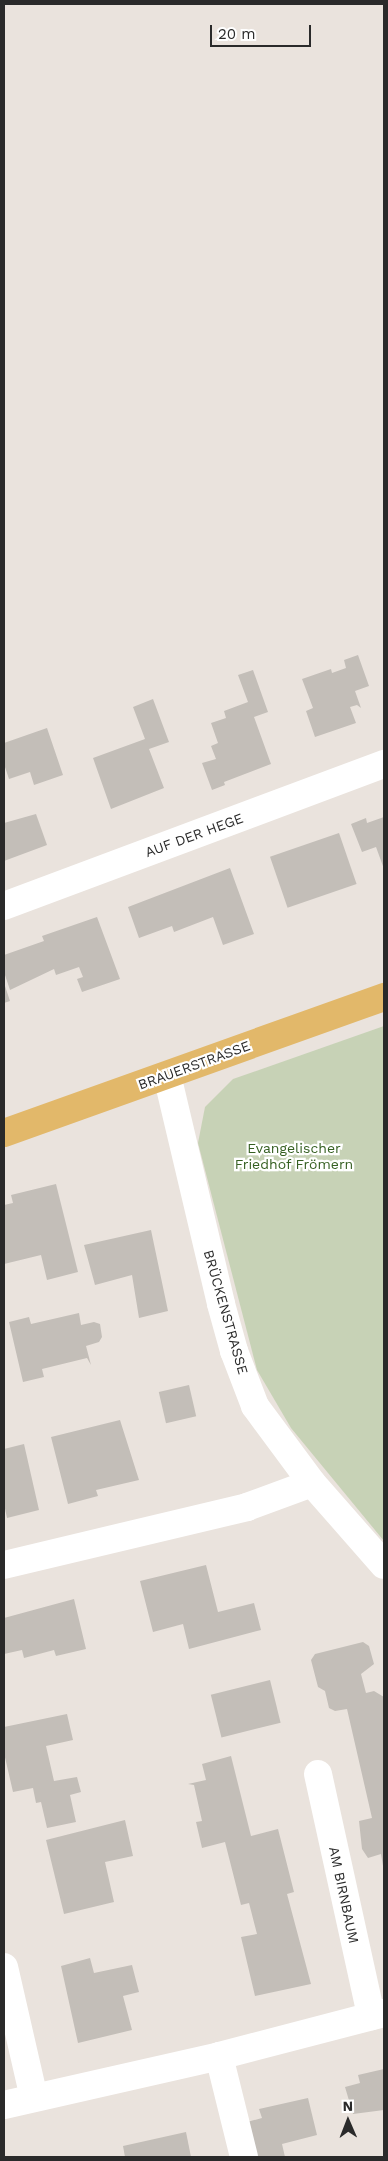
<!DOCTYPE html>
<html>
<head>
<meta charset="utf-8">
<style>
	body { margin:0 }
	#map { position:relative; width:388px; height:2161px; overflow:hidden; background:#eae3dd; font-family:"Work Sans",sans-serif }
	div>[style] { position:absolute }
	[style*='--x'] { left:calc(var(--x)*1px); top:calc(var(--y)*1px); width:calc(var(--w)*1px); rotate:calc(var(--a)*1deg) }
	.cemetery>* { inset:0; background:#c7d2b6 }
	.building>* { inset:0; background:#c3beb8; transform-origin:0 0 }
	.minor>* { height:28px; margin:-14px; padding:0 14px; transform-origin:14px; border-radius:14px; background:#fff }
	.major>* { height:28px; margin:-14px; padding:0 14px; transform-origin:14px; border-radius:14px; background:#e2b86a }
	span { translate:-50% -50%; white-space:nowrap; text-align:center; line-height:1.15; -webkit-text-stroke:4.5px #fff; paint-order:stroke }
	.street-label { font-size:14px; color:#2a2a2a }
	.park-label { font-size:14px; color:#355f21 }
	.frame { position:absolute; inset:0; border:5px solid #2a2a2a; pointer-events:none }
	.north { position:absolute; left:323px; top:2096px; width:50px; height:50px; -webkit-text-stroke:4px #fff; paint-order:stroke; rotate:359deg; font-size:14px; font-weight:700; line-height:20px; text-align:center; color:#2a2a2a }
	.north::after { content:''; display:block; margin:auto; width:18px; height:22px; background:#2a2a2a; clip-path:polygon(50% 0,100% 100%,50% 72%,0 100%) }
	.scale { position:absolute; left:210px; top:25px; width:101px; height:22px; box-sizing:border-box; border:2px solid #2a2a2a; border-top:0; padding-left:6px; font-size:15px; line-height:18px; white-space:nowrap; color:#2a2a2a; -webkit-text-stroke:4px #fff; paint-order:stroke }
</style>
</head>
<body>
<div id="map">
	<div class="cemetery">
		<i style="clip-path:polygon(384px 1026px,384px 1541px,291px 1428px,257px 1370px,198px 1143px,205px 1107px,233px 1079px)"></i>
	</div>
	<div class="building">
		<i style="clip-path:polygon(358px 655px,369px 686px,355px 691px,361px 708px,357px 705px,350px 707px,356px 723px,315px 737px,306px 711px,313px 708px,302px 679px,331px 669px,332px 673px,346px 668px,344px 660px)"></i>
		<i style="clip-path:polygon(253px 670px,268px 712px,254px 717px,271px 764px,224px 782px,225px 785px,212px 790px,202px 763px,216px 759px,211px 746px,218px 743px,211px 723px,226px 718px,224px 711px,248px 702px,238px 675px)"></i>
		<i style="clip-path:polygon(153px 699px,169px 742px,149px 749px,164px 788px,111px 809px,93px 758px,145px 739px,133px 707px)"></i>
		<i style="clip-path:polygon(47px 728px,63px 775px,34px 785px,30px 772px,9px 779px,4px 764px,4px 743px)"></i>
		<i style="clip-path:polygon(36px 814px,47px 845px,4px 861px,4px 823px)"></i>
		<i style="clip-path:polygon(384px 817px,384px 869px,376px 847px,362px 852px,351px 824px,366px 818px,367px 823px)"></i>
		<i style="left:339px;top:833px;width:54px;height:73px;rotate:71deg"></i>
		<i style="clip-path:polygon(230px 868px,254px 934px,223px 945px,213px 917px,174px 932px,172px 926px,139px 938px,128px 907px)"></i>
		<i style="clip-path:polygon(97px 917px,120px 979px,82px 992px,77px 979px,83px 977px,79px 967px,56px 975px,54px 969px,10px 990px,4px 972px,4px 955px,44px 941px,42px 936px)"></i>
		<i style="clip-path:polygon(4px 983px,10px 1001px,4px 1003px)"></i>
		<i style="clip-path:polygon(56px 1184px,78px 1272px,47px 1280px,41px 1255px,4px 1264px,4px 1205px,13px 1203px,11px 1195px)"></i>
		<i style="clip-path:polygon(151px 1230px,168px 1311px,139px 1318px,132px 1275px,95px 1285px,84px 1245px)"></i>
		<i style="clip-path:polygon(79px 1313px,81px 1325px,94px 1322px,100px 1324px,102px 1337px,99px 1342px,86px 1346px,91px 1365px,87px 1358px,42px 1369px,44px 1377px,23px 1382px,9px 1322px,29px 1317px,31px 1324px)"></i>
		<i style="left:189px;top:1385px;width:32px;height:31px;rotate:77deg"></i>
		<i style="clip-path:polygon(120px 1420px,139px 1480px,96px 1490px,98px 1496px,68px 1504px,51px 1437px)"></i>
		<i style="clip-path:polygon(24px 1444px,39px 1510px,7px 1518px,4px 1504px,4px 1449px)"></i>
		<i style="clip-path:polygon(206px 1565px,218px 1612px,254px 1603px,261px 1630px,189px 1649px,183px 1624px,153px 1632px,140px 1581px)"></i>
		<i style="clip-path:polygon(74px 1599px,86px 1649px,56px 1656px,54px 1650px,24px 1658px,22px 1650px,4px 1654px,4px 1618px)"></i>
		<i style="clip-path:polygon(363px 1642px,369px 1646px,374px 1664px,361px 1674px,366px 1693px,374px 1691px,384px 1697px,383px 1866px,381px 1854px,368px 1858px,362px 1849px,359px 1821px,372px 1818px,347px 1709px,335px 1711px,329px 1708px,325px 1691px,318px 1687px,311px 1660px,315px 1654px)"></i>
		<i style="left:270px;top:1680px;width:44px;height:61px;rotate:76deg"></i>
		<i style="clip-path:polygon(67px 1714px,73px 1740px,46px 1746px,54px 1781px,77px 1777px,81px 1792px,70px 1795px,76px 1822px,47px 1828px,41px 1802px,36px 1803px,33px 1788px,13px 1792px,4px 1753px,4px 1727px)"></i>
		<i style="clip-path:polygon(231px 1756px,251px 1836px,278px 1829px,294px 1892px,287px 1894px,311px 1984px,255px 1996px,241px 1937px,257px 1934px,249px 1903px,241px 1905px,225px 1842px,202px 1848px,196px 1822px,202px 1821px,194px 1785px,188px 1784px,206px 1780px,202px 1764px)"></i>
		<i style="clip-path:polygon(125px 1820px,133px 1856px,105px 1862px,114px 1902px,64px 1914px,46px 1840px)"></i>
		<i style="clip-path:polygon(90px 1958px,94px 1973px,132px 1965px,139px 1992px,123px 1996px,132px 2030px,78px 2043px,61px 1966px)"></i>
		<i style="clip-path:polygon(384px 2069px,384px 2110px,353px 2114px,345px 2087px,360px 2083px,358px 2075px)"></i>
		<i style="clip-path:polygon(308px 2098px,317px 2135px,282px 2144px,285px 2157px,256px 2157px,247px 2122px,262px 2118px,259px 2109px)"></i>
		<i style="clip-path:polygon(186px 2132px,191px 2157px,125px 2157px,123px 2146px)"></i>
	</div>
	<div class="minor">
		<i style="--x:4;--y:906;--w:406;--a:-20.5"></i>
		<i style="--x:167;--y:1075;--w:235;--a:76.7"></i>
		<i style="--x:221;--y:1304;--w:49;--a:74.5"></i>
		<i style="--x:234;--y:1351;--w:59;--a:69.1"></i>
		<i style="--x:255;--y:1406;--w:96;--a:53.5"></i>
		<i style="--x:312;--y:1483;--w:109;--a:48.7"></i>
		<i style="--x:4;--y:1565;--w:250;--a:-13.4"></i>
		<i style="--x:247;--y:1507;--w:69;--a:-20.3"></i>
		<i style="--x:318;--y:1774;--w:248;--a:77.6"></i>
		<i style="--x:4;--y:1967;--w:134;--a:77.1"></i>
		<i style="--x:219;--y:2056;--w:104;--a:76.1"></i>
		<i style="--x:4;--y:2105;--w:221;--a:-12.8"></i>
		<i style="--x:219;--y:2056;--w:171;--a:-14.6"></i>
	</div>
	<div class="major">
		<i style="--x:4;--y:1133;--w:404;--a:-19.7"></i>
	</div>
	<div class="street-label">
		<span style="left:194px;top:835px;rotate:-20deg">AUF DER HEGE</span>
		<span style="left:194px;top:1065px;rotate:-20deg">BRAUERSTRASSE</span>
		<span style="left:226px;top:1312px;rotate:74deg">BRÜCKENSTRASSE</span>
		<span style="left:344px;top:1895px;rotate:78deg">AM BIRNBAUM</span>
	</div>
	<div class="park-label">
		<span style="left:294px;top:1156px">Evangelischer<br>Friedhof Frömern</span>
	</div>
	<div class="frame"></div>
	<div class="north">N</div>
	<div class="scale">20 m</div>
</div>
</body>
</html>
